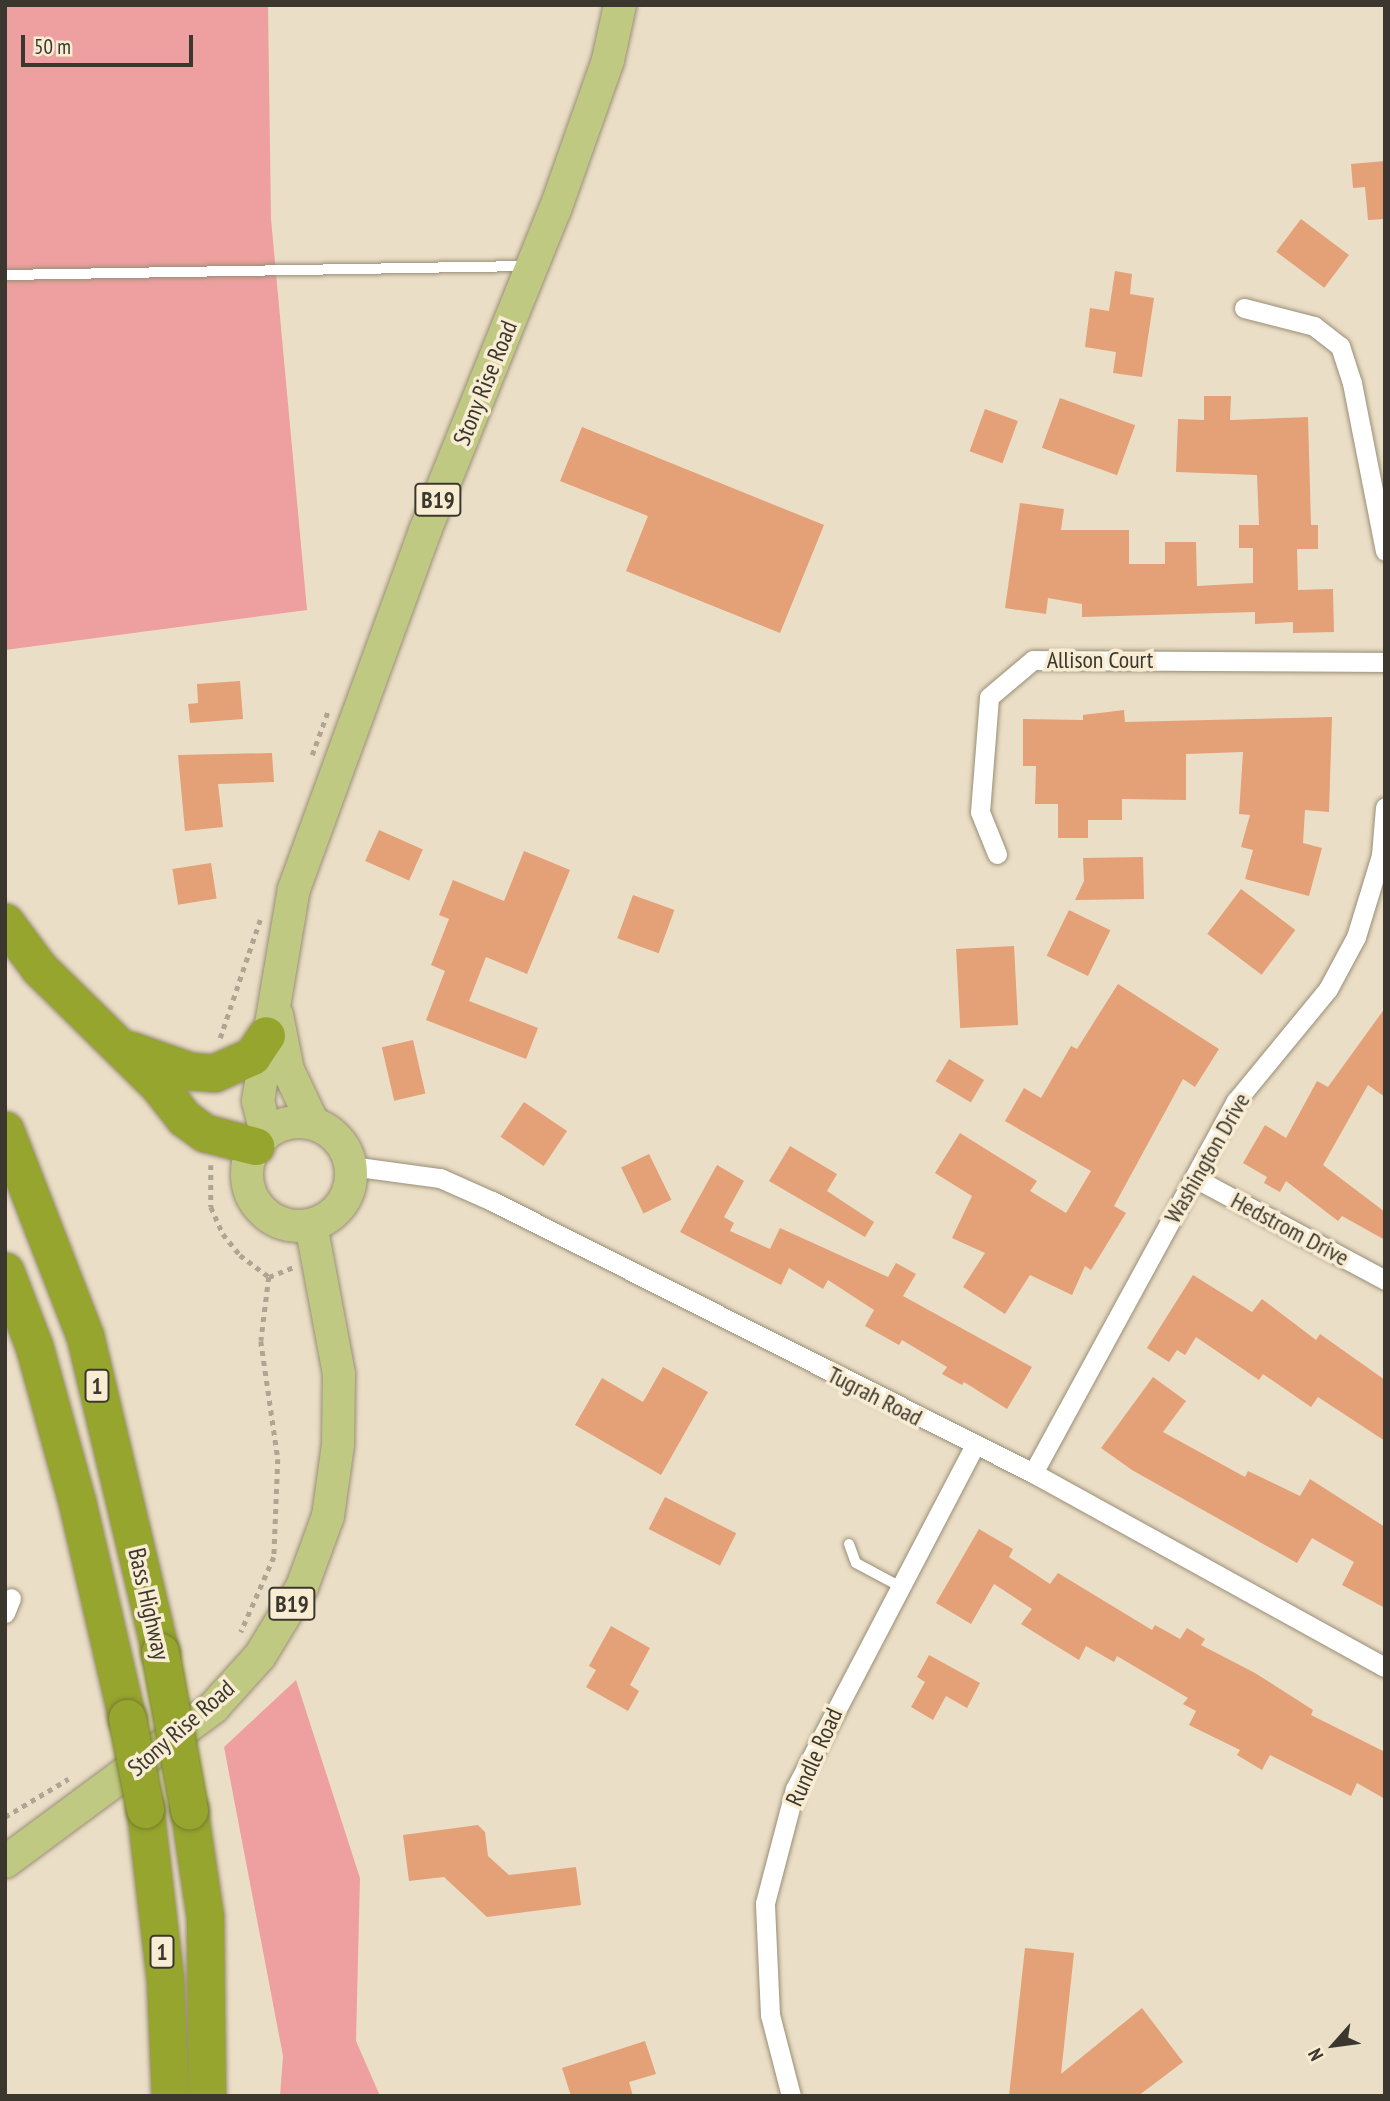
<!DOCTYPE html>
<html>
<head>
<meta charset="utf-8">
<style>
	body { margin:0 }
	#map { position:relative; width:1390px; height:2101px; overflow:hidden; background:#ebdec6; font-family:"PT Sans Narrow",sans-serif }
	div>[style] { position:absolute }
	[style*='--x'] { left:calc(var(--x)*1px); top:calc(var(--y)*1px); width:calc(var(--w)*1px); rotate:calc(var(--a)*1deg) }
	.green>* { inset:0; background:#eda09f }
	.building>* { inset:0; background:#e4a077; transform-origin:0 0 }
	.path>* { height:4.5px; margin-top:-2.25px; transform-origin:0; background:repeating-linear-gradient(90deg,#b0a593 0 5px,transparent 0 10px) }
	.roads { filter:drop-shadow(0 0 2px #998e77) drop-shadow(0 0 2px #998e77) }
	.service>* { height:10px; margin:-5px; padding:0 5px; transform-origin:5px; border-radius:5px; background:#fff }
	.minor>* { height:19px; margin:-9.5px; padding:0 9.5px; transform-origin:9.5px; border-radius:9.5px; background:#fff }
	.primary>* { height:32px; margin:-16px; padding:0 16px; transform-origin:16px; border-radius:16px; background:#c0c982 }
	.primary>.ring { margin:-16px; padding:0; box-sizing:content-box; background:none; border:32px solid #c0c982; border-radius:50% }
	.motorway>* { height:37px; margin:-18.5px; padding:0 18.5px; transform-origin:18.5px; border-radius:18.5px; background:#96a52e }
	.bridges { filter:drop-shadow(0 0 2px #767e2e) drop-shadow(0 0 2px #767e2e) }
	.motorway-bridge>* { height:37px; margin:-18.5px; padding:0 18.5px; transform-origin:18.5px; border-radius:18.5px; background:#96a52e }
	span { translate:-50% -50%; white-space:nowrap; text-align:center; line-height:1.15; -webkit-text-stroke:7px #f8ecd3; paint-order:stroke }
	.shield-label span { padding:2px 5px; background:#f8ecd3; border:2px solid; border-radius:5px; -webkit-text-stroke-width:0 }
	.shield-label { font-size:23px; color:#3c372e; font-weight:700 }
	.street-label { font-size:24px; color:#3c372e }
	.frame { position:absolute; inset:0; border:7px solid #3c372e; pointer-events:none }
	.north { position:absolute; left:1299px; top:2010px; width:70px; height:70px; -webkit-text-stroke:5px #f8ecd3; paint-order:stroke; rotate:242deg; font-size:19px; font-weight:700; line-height:28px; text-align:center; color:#3c372e }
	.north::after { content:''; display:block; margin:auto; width:24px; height:32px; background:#3c372e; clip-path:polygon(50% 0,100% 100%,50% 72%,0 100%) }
	.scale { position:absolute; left:21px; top:35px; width:172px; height:32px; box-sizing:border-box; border:4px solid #3c372e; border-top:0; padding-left:9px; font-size:21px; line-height:24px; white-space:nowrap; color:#3c372e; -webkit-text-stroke:5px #f8ecd3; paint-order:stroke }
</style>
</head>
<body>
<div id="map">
	<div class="green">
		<i style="clip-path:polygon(5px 5px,268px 5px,271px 219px,307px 610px,5px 650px)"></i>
		<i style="clip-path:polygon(296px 1680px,360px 1878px,356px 2041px,380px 2096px,280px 2096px,283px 2056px,224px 1747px)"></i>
	</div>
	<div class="building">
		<i style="clip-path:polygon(1385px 161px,1385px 219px,1368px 220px,1365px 187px,1353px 188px,1351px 164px)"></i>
		<i style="left:1301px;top:219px;width:60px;height:41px;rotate:37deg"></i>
		<i style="clip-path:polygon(1115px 271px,1132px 274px,1130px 294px,1154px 298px,1142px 377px,1113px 373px,1116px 352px,1085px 347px,1090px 308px,1109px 311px)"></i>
		<i style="clip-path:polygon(1204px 396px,1231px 396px,1230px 420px,1308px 417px,1311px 525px,1318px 525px,1318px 549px,1297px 549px,1298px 590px,1333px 589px,1334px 632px,1293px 633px,1293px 622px,1255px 624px,1255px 612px,1082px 617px,1082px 604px,1048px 598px,1046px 614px,1005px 608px,1020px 503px,1064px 509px,1061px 530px,1129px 530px,1129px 564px,1165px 564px,1165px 542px,1196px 542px,1197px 586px,1253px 583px,1253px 548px,1239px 548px,1239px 525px,1259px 525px,1257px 475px,1176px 472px,1178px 419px,1204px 420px)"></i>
		<i style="left:1060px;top:398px;width:80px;height:53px;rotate:20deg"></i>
		<i style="left:985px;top:409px;width:35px;height:45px;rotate:20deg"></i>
		<i style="clip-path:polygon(582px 427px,824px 525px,780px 633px,626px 571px,648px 516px,560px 481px)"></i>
		<i style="clip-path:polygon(240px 681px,243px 719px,190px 723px,188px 704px,198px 703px,197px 684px)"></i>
		<i style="clip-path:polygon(1124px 710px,1125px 722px,1332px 717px,1329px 812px,1305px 810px,1303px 843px,1322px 848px,1309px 896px,1245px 879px,1253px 850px,1241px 847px,1250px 815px,1239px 814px,1243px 752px,1186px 754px,1186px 800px,1122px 799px,1122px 820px,1088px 820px,1088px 838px,1058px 838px,1058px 804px,1035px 804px,1036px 766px,1023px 766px,1023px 719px,1083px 720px,1083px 715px)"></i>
		<i style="clip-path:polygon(272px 753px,274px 782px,218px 784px,223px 827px,185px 831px,178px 755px)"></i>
		<i style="left:379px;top:830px;width:48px;height:34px;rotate:24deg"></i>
		<i style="clip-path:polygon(524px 851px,570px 870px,527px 974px,486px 957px,469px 1001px,538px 1028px,526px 1059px,426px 1020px,445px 971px,431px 965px,449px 919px,439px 915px,453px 880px,504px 901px)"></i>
		<i style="clip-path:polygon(1143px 857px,1144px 899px,1075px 900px,1084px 881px,1083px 858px)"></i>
		<i style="left:211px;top:863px;width:36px;height:39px;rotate:81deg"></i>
		<i style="left:1241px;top:889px;width:68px;height:56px;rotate:37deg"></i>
		<i style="left:633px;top:895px;width:44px;height:46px;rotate:20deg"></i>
		<i style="left:1069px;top:910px;width:46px;height:51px;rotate:26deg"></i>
		<i style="left:1014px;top:946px;width:79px;height:58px;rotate:87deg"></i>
		<i style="clip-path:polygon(1118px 984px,1219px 1049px,1195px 1087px,1183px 1079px,1114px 1206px,1126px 1213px,1091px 1270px,1085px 1266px,1072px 1295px,1030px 1275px,1005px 1314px,963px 1287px,985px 1253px,952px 1238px,972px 1196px,935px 1173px,960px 1133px,1037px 1181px,1030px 1191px,1066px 1213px,1091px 1171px,1005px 1121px,1024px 1088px,1041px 1098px,1071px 1046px,1077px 1049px)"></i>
		<i style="clip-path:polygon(1385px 1008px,1385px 1097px,1368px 1085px,1323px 1165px,1385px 1212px,1385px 1240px,1342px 1216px,1338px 1221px,1286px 1181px,1280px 1192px,1264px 1183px,1267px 1177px,1243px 1163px,1265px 1125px,1286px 1138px,1317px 1081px,1328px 1087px)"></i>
		<i style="left:413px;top:1040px;width:55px;height:32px;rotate:77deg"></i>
		<i style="left:949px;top:1059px;width:41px;height:26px;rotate:31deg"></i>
		<i style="left:524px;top:1102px;width:52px;height:42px;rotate:34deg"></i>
		<i style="clip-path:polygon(790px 1146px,837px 1174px,827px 1191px,874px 1222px,865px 1237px,769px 1181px)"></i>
		<i style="left:649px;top:1154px;width:51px;height:31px;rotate:64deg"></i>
		<i style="clip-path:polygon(717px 1165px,744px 1181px,724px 1217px,734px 1223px,730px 1231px,770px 1249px,780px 1228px,888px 1277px,896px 1263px,916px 1274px,903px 1296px,1032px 1367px,1007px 1409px,964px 1382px,962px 1385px,942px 1374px,947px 1367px,902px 1340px,899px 1345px,865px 1326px,874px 1310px,828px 1280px,823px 1289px,789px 1268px,781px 1285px,680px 1232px)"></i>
		<i style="clip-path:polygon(1193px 1275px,1252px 1312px,1262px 1299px,1316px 1340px,1320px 1334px,1385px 1380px,1385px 1441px,1318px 1397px,1311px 1407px,1263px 1374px,1259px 1380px,1196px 1337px,1185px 1355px,1177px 1350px,1169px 1362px,1147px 1348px)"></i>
		<i style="clip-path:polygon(663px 1367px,708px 1392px,661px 1475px,575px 1425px,602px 1378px,643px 1402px)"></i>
		<i style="clip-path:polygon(1153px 1377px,1186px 1401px,1163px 1432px,1245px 1477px,1248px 1471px,1300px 1496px,1310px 1479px,1385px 1527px,1385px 1608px,1342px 1585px,1354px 1562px,1312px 1538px,1297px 1563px,1132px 1470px,1101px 1448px)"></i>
		<i style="left:665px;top:1497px;width:80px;height:36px;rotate:27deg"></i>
		<i style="clip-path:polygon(979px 1529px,1013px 1549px,1009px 1557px,1050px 1584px,1058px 1573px,1152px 1630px,1155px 1625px,1180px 1639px,1187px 1628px,1205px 1639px,1201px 1645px,1255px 1673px,1313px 1710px,1311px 1715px,1385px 1752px,1385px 1799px,1357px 1783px,1351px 1796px,1270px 1755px,1262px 1770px,1237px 1755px,1240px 1750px,1189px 1725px,1196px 1711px,1183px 1704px,1188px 1698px,1117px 1656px,1114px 1662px,1086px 1646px,1079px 1660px,1021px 1624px,1032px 1609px,994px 1584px,971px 1624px,936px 1603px)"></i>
		<i style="clip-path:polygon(611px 1626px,650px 1648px,630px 1685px,639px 1691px,628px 1711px,586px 1687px,596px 1670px,589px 1666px)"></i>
		<i style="clip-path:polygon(929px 1655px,980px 1683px,967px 1708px,946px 1696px,933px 1720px,911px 1707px,925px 1682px,917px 1677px)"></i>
		<i style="clip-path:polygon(478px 1825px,485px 1832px,488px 1856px,509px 1875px,576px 1867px,581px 1905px,487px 1917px,444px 1877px,409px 1881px,403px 1835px)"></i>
		<i style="clip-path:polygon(1025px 1948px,1074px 1953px,1061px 2074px,1142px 2008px,1183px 2062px,1138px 2096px,1009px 2096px)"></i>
		<i style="clip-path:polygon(645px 2041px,656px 2074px,629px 2082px,633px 2096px,571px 2096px,562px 2068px)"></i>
	</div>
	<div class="path">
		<i style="--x:312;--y:755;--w:47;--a:-70"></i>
		<i style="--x:220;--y:1038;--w:125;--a:-71.3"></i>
		<i style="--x:211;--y:1165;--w:42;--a:90"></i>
		<i style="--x:211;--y:1207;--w:30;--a:66"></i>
		<i style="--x:223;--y:1234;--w:27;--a:51"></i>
		<i style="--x:240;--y:1255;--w:36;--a:37"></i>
		<i style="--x:269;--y:1277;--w:64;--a:97.1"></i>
		<i style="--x:261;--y:1341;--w:119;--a:81.8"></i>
		<i style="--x:278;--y:1459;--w:98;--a:92.3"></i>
		<i style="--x:274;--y:1557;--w:82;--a:113.7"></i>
		<i style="--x:269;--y:1277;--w:27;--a:-22"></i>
		<i style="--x:5;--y:1817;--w:74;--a:-31.1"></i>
	</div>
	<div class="roads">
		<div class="service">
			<i style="--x:5;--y:275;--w:521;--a:-0.99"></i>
			<i style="--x:849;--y:1544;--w:20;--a:70"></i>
			<i style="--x:856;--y:1563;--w:49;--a:28.1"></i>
		</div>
		<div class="minor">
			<i style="--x:1244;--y:308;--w:72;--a:14.4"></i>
			<i style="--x:1314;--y:326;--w:33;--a:38"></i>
			<i style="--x:1340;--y:346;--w:39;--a:72"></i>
			<i style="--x:1352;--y:383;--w:171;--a:78.9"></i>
			<i style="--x:997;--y:854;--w:45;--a:-112"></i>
			<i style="--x:980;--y:812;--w:115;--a:-85.5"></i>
			<i style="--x:989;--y:697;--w:57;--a:-40.1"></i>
			<i style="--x:1033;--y:660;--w:352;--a:0.3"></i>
			<i style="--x:351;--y:1166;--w:90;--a:7.7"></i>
			<i style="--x:440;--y:1178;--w:57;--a:23.9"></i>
			<i style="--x:492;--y:1201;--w:606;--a:26.69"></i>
			<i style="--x:1033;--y:1473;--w:402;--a:28.9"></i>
			<i style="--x:1195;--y:1178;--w:216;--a:28.2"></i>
			<i style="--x:1033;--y:1473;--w:424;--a:-61.4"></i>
			<i style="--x:1236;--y:1101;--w:145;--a:-50.6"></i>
			<i style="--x:1328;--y:989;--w:59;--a:-61.7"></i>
			<i style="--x:1356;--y:937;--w:86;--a:-73"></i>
			<i style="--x:1381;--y:855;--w:48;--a:-85.2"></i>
			<i style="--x:5;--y:1613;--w:16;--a:-68"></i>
			<i style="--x:791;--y:2096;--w:84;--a:-104.5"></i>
			<i style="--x:770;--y:2015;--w:112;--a:-92.6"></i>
			<i style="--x:765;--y:1903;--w:118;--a:-75.3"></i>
			<i style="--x:795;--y:1789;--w:387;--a:-62.4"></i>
		</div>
		<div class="primary">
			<i style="--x:277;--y:1015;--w:56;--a:78.7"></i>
			<i style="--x:288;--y:1070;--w:59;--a:64.7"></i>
			<i class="ring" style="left:247px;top:1122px;width:72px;height:72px"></i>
			<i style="--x:266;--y:1133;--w:33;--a:-104"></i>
			<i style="--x:258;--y:1101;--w:215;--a:-80.4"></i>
			<i style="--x:294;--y:889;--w:381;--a:-69.9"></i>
			<i style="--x:425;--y:531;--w:346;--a:-68"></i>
			<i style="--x:555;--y:210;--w:159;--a:-70.5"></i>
			<i style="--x:608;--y:60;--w:56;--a:-77.7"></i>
			<i style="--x:5;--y:1862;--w:259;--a:-36.5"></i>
			<i style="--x:213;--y:1708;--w:70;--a:-47.9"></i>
			<i style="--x:260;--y:1656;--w:81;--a:-58.7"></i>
			<i style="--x:302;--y:1587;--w:76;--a:-69.9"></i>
			<i style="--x:328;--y:1516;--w:72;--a:-82"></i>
			<i style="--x:338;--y:1445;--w:71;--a:-89.2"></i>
			<i style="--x:339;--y:1374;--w:152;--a:-100.6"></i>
		</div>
		<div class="motorway">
			<i style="--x:5;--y:922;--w:57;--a:53.5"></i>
			<i style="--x:39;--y:968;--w:168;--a:44.5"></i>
			<i style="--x:159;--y:1086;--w:41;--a:52"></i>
			<i style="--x:184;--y:1118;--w:26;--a:36"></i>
			<i style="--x:205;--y:1133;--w:52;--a:14.6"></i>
			<i style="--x:130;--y:1050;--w:64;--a:19.3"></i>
			<i style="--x:190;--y:1071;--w:24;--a:5"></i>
			<i style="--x:214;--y:1073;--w:42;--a:-24.1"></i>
			<i style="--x:252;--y:1056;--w:25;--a:-56"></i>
			<i style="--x:5;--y:1130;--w:221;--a:68.8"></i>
			<i style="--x:85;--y:1336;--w:325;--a:76.6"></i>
			<i style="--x:5;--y:1271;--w:80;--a:68.9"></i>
			<i style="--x:34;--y:1346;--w:162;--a:74.6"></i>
			<i style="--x:77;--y:1502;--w:222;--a:77"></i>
			<i style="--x:145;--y:1809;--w:170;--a:83.3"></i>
			<i style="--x:165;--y:1978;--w:118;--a:87.6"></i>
			<i style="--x:189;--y:1810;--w:108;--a:81.5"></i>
			<i style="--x:205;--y:1917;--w:179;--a:89.4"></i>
		</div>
	</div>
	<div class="bridges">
		<div class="motorway-bridge">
			<i style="--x:160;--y:1652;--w:161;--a:79.6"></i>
			<i style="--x:127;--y:1718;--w:93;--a:78.8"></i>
		</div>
	</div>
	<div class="shield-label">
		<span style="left:438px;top:500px">B19</span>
		<span style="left:97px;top:1386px">1</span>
		<span style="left:292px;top:1604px">B19</span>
		<span style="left:162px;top:1952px">1</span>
	</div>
	<div class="street-label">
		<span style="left:485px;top:383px;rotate:-68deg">Stony Rise Road</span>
		<span style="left:1100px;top:660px">Allison Court</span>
		<span style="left:1207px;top:1158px;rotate:-60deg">Washington Drive</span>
		<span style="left:1290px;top:1229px;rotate:28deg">Hedstrom Drive</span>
		<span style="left:875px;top:1396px;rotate:27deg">Tugrah Road</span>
		<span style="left:149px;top:1604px;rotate:77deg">Bass Highway</span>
		<span style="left:181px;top:1728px;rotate:-41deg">Stony Rise Road</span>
		<span style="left:814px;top:1757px;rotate:-66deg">Rundle Road</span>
	</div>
	<div class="frame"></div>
	<div class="north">N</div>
	<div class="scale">50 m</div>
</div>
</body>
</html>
